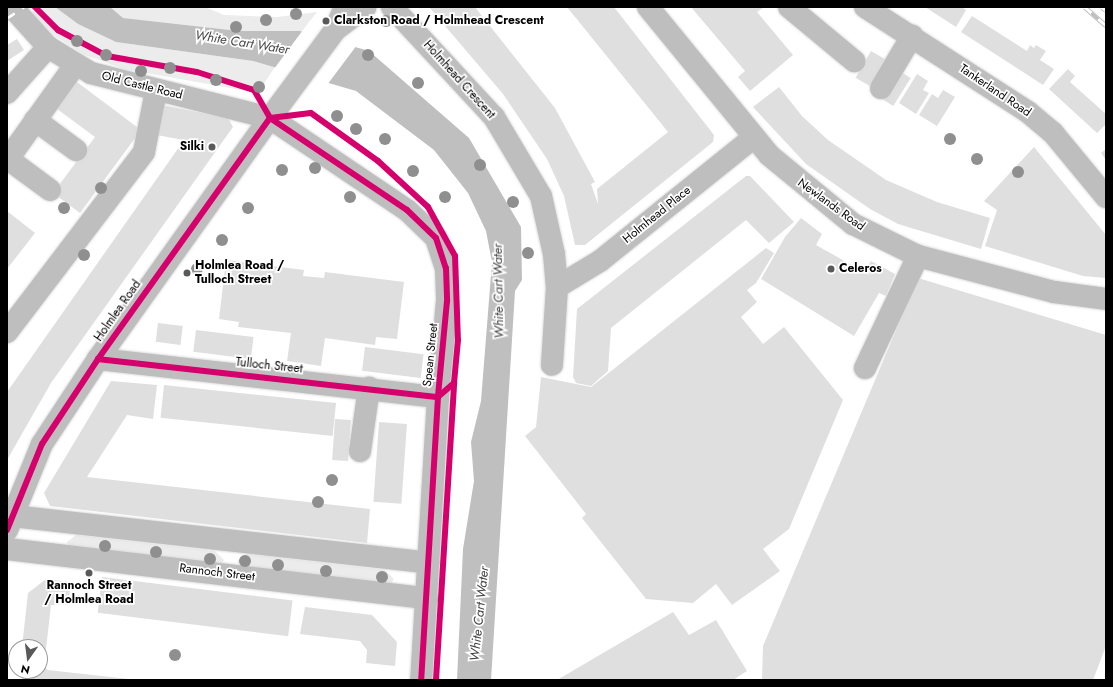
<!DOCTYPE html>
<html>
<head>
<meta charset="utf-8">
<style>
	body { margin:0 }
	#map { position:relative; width:1113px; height:687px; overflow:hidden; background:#fff; font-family:Jost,sans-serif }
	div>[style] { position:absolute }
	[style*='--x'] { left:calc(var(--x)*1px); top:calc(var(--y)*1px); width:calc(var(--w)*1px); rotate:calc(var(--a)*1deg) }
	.green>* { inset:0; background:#ececec }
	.water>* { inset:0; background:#bfbfbf }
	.pier>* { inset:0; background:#fff }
	.building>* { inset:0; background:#dfdfdf; transform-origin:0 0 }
	.roads { filter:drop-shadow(0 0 1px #dbdbdb) drop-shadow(0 0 1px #dbdbdb) }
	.minor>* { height:22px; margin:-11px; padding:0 11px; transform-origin:11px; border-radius:11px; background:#bebebe }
	.major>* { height:22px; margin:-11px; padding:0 11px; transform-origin:11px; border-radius:11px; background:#bebebe }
	.rail>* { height:4.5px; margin-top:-2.25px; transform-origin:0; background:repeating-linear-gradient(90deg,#fff 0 9px,#bebebe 0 18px); box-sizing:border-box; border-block:1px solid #bebebe }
	.cycleway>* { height:6px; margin:-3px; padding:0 3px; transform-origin:3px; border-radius:3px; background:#d6006c }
	.trees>* { width:12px; height:12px; margin:-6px; border-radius:50%; background:#8f8f8f }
	.dots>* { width:11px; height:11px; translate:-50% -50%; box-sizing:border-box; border:2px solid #fff; border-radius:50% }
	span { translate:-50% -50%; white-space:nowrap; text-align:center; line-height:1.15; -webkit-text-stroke:3.5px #fff; paint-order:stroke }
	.poi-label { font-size:12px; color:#000; font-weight:700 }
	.left { translate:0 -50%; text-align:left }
	.right { translate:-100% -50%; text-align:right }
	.street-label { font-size:12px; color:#000 }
	.water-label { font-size:13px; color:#444; font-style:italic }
	.frame { position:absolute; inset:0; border:8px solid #000; pointer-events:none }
	.north { position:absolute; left:8px; top:639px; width:40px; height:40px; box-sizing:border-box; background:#fff; border:1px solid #999; border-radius:50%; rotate:194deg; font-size:11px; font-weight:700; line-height:16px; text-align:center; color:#000 }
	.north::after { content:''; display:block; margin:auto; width:14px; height:18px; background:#595959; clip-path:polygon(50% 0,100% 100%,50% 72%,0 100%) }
</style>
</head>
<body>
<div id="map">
	<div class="green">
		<i style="clip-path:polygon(43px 7px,55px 7px,78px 24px,116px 42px,253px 61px,275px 67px,259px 91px,247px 91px,124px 69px,85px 55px,54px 35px,31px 12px)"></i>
		<i style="clip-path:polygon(110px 7px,205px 7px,224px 15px,277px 17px,317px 12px,302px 31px,239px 31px,122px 18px)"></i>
		<i style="clip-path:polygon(76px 535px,215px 551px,224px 560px,220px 566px,68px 548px,67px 542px)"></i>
		<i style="clip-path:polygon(247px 554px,385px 570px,394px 579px,390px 585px,239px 567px,237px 561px)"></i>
	</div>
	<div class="water">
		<i style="clip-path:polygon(55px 7px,110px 7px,123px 18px,239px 31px,300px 31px,369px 51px,469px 138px,521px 227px,522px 280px,515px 291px,491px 680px,457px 680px,463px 549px,474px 481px,471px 442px,481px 401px,492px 262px,486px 231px,468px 193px,434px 150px,356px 91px,253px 61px,116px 42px,78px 24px)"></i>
	</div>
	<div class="pier">
		<i style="clip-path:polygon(303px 30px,357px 45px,327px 85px,274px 69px)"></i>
	</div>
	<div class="building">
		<i style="clip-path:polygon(429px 7px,475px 7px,478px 11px,555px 108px,595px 182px,591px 184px,598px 204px,597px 189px,668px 132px,567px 7px,614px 7px,714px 135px,713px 142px,585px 245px,575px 245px,564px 196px,547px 159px,503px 94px)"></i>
		<i style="clip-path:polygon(691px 7px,764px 7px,757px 12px,793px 55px,750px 91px,738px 77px,745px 71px)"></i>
		<i style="clip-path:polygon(925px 7px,962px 7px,966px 10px,956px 27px)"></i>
		<i style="clip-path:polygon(972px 16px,1027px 51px,1030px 45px,1034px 48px,1036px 45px,1046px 51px,1040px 60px,1054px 69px,1043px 85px,961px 32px)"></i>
		<i style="clip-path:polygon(17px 39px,24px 50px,7px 61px,7px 45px)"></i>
		<i style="left:871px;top:51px;width:16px;height:31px;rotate:30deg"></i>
		<i style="clip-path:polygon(1068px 69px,1075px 76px,1070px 82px,1106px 114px,1106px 124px,1097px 133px,1049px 89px)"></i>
		<i style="left:898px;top:70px;width:15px;height:33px;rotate:32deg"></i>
		<i style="clip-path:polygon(917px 74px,928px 81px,923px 90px,929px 93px,916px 114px,899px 103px)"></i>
		<i style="clip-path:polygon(73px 79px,141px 130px,80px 213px,53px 193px,95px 137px,53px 106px)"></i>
		<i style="clip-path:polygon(779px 87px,802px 116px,828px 140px,886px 180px,937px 202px,990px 218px,981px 249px,898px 224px,870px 209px,806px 164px,753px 107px)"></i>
		<i style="clip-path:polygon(943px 90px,955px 97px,937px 126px,919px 115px,932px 94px,938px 98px)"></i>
		<i style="clip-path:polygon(157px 104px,228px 118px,233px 127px,51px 383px,7px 460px,7px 392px,184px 140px,151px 134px)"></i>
		<i style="clip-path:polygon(1034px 147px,1106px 235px,1106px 278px,1083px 276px,985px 246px,997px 210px,984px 201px)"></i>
		<i style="clip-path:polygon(1106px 149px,1106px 160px,1101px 153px)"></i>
		<i style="clip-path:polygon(746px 176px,750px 176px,794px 222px,769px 243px,746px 220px,611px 328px,608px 371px,591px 386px,576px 383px,573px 377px,577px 309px)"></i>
		<i style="clip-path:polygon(7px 211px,35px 233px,7px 269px)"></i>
		<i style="clip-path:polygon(801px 218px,822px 234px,816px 245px,864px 272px,871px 261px,895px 274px,886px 296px,879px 293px,854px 336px,761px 279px,785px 237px)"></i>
		<i style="clip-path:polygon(766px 248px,774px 253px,756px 283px,747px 290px,757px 302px,741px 317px,763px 344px,784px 327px,843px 400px,789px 529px,763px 549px,780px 571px,732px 605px,716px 584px,693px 603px,646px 599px,582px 518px,586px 514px,525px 436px,536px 427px,541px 377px,591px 387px)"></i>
		<i style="clip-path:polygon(226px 260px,304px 270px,303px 276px,324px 278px,325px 272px,404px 282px,397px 339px,376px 337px,375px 345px,325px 338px,321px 366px,287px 361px,291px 333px,238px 327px,239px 322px,219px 319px)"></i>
		<i style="clip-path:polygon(918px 278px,1106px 335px,1106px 646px,1093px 680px,762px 680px,763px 646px)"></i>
		<i style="left:158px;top:323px;width:25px;height:19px;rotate:7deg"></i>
		<i style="left:196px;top:330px;width:58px;height:22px;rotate:7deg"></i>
		<i style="left:365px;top:347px;width:59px;height:24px;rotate:7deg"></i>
		<i style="clip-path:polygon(111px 381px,157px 385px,153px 419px,127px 415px,87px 477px,370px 509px,367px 543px,50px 506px,44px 493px)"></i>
		<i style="left:164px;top:385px;width:173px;height:33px;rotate:6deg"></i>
		<i style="left:335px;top:419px;width:16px;height:41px;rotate:4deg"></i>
		<i style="left:379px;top:422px;width:28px;height:80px;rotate:4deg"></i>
		<i style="left:102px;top:577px;width:192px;height:36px;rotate:7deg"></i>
		<i style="clip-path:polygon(46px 579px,71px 582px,68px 605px,51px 605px,44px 667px,48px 670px,137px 680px,23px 680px,19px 671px,40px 671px,40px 647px,22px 647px,28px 593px)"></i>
		<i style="clip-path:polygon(305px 607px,372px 615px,397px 642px,395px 666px,366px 663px,367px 650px,360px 641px,300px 634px)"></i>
		<i style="clip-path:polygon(673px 612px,689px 635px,716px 620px,747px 671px,733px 680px,557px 680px)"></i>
	</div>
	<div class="roads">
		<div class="minor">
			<i style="--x:392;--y:7;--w:150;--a:47.2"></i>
			<i style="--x:494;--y:117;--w:92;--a:59.3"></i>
			<i style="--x:541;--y:196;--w:59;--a:77.4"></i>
			<i style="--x:554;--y:254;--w:33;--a:85"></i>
			<i style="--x:557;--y:287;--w:78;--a:93.7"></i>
			<i style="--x:648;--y:7;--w:191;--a:50.7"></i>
			<i style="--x:769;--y:155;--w:109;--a:39.4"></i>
			<i style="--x:853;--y:224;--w:72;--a:26.2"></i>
			<i style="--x:918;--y:256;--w:141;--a:14.8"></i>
			<i style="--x:1054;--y:292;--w:52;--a:7.7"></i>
			<i style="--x:789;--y:7;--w:85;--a:39.7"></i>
			<i style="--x:865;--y:7;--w:194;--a:32.8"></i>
			<i style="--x:1028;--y:112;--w:33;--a:40"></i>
			<i style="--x:1053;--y:133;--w:83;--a:50.4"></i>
			<i style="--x:881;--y:88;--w:61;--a:-59.2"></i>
			<i style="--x:7;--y:93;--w:62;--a:-48.3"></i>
			<i style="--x:35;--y:120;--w:51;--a:36.2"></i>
			<i style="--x:50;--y:190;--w:52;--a:-143.6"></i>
			<i style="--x:8;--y:159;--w:115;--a:-54.5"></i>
			<i style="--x:557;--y:287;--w:50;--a:-31.2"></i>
			<i style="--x:600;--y:261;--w:196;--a:-38.8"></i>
			<i style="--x:7;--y:332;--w:226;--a:-52.7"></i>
			<i style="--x:144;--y:152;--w:62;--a:-78.9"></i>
			<i style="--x:98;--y:359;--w:342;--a:6.4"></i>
			<i style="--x:865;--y:368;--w:124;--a:-64.7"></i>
			<i style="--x:360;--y:451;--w:64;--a:-81.9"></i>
			<i style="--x:12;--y:516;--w:419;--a:6.4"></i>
			<i style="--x:7;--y:530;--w:93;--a:-67.9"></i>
			<i style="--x:42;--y:444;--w:102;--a:-56.6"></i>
			<i style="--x:98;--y:359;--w:296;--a:-54.5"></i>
			<i style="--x:270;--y:118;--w:165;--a:33.9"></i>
			<i style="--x:407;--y:210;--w:40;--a:44"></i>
			<i style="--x:436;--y:238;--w:32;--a:72"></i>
			<i style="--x:446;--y:268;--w:33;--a:88"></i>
			<i style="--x:447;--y:301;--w:96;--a:95.4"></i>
			<i style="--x:438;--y:397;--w:284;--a:93.4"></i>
			<i style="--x:7;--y:549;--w:423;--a:6.7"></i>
		</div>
		<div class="major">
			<i style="--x:12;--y:7;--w:54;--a:48"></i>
			<i style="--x:48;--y:47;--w:50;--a:31.2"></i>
			<i style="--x:91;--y:73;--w:185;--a:14.1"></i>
			<i style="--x:270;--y:118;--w:109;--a:-53.5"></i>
			<i style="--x:335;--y:30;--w:25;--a:-67"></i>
			<i style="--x:335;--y:30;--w:38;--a:-37"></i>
		</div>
	</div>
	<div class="rail">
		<i style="--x:1085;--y:7;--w:28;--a:41"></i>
		<i style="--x:1102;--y:7;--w:5;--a:37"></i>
		<i style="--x:7;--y:18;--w:20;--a:-33"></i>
	</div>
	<div class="cycleway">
		<i style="--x:35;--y:7;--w:33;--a:45"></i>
		<i style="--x:58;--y:30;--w:55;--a:28"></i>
		<i style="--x:107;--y:56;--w:91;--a:10.1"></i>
		<i style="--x:197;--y:72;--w:60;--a:17.5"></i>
		<i style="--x:254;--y:90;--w:32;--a:60"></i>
		<i style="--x:270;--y:118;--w:165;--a:33.9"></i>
		<i style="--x:407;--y:210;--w:40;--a:44"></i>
		<i style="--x:436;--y:238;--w:32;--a:72"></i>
		<i style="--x:446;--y:268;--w:33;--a:88"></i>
		<i style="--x:447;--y:301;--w:96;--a:95.4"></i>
		<i style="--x:438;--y:397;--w:284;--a:93.4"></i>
		<i style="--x:270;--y:118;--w:41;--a:-7"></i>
		<i style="--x:311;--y:113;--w:82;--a:35.6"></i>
		<i style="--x:378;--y:161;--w:68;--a:42.6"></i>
		<i style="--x:428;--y:207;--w:56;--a:61.1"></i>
		<i style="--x:455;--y:256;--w:84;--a:88"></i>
		<i style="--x:458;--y:340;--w:43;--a:95.3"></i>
		<i style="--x:454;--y:383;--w:21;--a:139"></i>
		<i style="--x:98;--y:359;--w:342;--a:6.4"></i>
		<i style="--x:7;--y:530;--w:93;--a:-67.9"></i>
		<i style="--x:42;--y:444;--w:102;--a:-56.6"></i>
		<i style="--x:98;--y:359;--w:296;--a:-54.5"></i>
		<i style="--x:436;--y:680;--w:298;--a:-86.5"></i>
	</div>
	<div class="trees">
		<i style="left:296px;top:14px"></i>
		<i style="left:266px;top:20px"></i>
		<i style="left:386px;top:21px"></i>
		<i style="left:236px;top:27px"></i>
		<i style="left:77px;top:41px"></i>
		<i style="left:106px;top:55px"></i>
		<i style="left:368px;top:55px"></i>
		<i style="left:170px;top:68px"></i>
		<i style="left:141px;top:71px"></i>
		<i style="left:216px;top:80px"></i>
		<i style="left:418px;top:83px"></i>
		<i style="left:259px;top:87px"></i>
		<i style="left:337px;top:116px"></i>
		<i style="left:356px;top:129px"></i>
		<i style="left:385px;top:139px"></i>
		<i style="left:950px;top:139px"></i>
		<i style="left:977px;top:159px"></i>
		<i style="left:480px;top:165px"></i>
		<i style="left:315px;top:168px"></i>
		<i style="left:282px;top:170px"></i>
		<i style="left:413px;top:171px"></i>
		<i style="left:1018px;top:172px"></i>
		<i style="left:101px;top:188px"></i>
		<i style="left:350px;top:197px"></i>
		<i style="left:445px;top:197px"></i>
		<i style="left:513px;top:202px"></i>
		<i style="left:64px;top:208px"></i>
		<i style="left:248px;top:208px"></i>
		<i style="left:222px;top:240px"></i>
		<i style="left:528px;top:253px"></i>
		<i style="left:84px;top:255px"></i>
		<i style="left:197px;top:269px"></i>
		<i style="left:332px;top:480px"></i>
		<i style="left:318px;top:502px"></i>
		<i style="left:105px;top:546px"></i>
		<i style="left:156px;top:552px"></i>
		<i style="left:210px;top:559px"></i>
		<i style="left:245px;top:561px"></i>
		<i style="left:278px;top:565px"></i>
		<i style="left:326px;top:571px"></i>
		<i style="left:382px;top:577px"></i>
		<i style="left:175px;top:655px"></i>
	</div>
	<div class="dots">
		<i style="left:326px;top:21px;background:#595959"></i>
		<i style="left:212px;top:147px;background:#595959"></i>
		<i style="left:831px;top:269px;background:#595959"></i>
		<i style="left:187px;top:273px;background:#595959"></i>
		<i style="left:89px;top:573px;background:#595959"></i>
	</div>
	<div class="poi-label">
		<span class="left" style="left:334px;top:21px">Clarkston Road / Holmhead Crescent</span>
		<span class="right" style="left:204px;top:147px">Silki</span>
		<span class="left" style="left:195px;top:273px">Holmlea Road /<br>Tulloch Street</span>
		<span class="left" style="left:839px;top:269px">Celeros</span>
		<span style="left:89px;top:593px">Rannoch Street<br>/ Holmlea Road</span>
	</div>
	<div class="street-label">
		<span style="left:459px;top:80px;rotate:48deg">Holmhead Crescent</span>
		<span style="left:142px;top:86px;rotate:14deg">Old Castle Road</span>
		<span style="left:995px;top:91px;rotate:34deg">Tankerland Road</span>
		<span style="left:831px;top:205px;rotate:36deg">Newlands Road</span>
		<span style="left:657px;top:215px;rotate:-39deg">Holmhead Place</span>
		<span style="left:118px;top:311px;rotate:-55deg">Holmlea Road</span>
		<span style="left:431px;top:355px;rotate:-84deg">Spean Street</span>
		<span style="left:269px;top:366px;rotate:6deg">Tulloch Street</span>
		<span style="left:217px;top:573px;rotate:7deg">Rannoch Street</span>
	</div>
	<div class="water-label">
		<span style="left:242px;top:43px;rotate:9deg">White Cart Water</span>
		<span style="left:499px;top:291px;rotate:-91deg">White Cart Water</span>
		<span style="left:480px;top:614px;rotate:-84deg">White Cart Water</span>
	</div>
	<div class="frame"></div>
	<div class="north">N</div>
</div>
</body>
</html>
